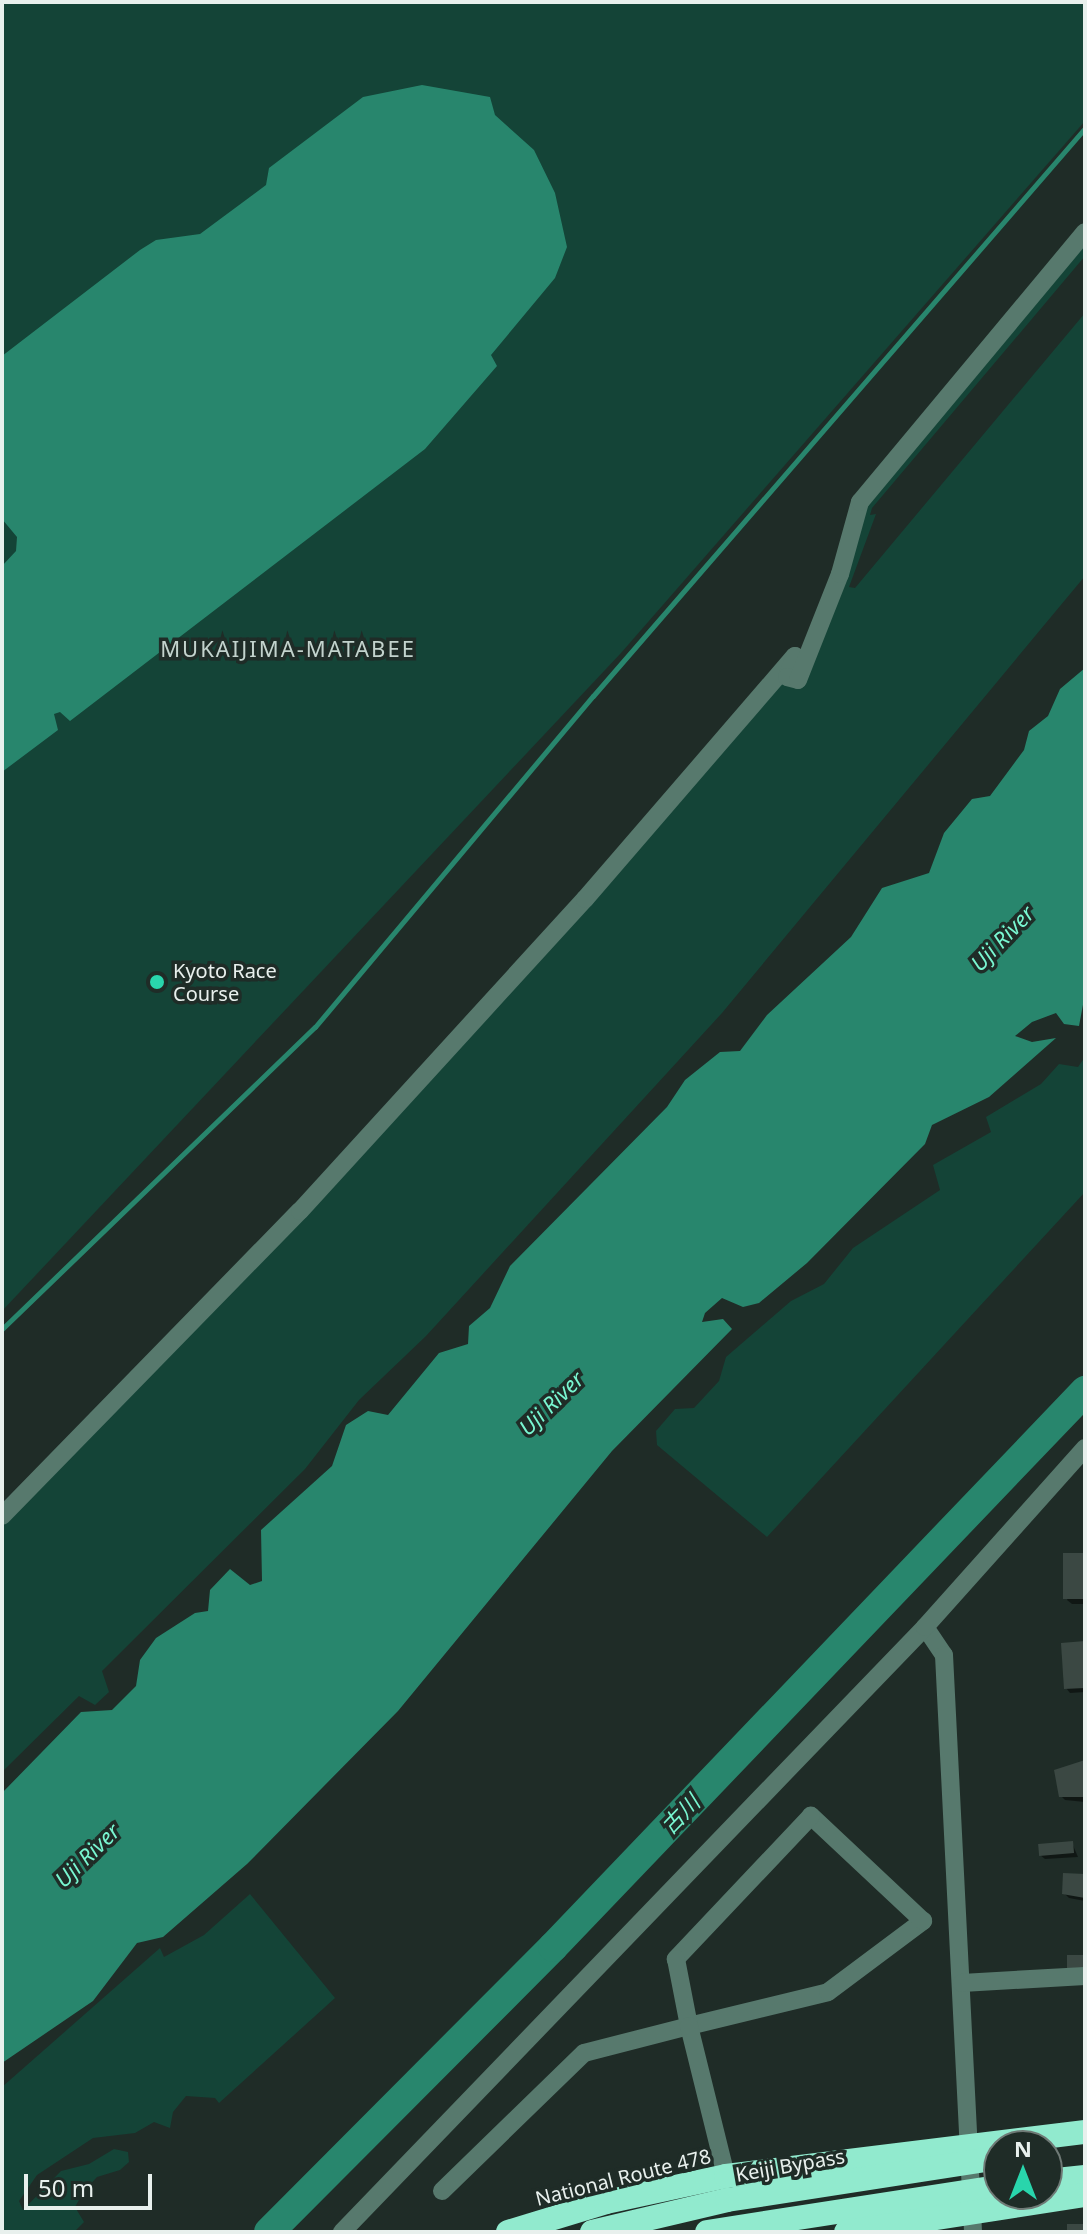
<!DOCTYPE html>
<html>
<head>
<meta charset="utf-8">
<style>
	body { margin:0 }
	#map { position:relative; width:1087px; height:2234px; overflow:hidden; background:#1f2c27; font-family:"Noto Sans","Noto Sans JP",sans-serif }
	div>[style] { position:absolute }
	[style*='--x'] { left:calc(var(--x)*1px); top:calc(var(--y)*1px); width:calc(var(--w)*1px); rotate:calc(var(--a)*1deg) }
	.green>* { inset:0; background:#144437 }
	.water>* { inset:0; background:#28866d }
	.shadow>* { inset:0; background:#0007 }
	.stream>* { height:5px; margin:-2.5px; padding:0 2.5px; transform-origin:2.5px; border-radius:2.5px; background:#28866d }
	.river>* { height:30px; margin:-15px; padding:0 15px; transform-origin:15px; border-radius:15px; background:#28866d }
	.building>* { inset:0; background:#3b4843; transform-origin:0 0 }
	.minor>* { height:18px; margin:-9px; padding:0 9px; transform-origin:9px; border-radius:9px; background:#57796d }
	.highway>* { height:24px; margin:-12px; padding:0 12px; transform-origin:12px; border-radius:12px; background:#91eace }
	.dots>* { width:22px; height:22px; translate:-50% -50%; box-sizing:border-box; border:4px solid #1f2c27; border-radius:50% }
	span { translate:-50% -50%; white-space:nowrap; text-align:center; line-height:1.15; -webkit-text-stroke:7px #1f2c27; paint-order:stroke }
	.poi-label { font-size:20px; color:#e8f0ed }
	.left { translate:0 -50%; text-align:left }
	.street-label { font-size:20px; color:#e8f0ed }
	.neighbourhood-label { font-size:22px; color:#c3d3cd; letter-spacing:2px }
	.water-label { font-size:22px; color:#79f6d1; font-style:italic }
	.frame { position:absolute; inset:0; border:4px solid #e8f0ed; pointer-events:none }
	.north { position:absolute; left:983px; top:2130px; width:80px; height:80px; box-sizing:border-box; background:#1f2c27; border:2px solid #6f7a76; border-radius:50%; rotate:0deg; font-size:22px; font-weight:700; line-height:32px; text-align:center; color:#e8f0ed }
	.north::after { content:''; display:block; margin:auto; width:28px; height:36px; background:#29d5ac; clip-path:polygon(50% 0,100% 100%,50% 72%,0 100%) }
	.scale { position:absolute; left:24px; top:2174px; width:128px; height:36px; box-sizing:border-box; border:4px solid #e8f0ed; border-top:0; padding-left:10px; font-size:24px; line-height:28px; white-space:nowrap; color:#e8f0ed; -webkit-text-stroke:6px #1f2c27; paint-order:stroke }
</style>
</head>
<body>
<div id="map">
	<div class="green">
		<i style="clip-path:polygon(2px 2px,1085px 2px,1085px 121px,621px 653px,2px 1311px)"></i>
		<i style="clip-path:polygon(1085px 232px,1085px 256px,872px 508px,870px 515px,876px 514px,849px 587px,855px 588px,1085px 313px,1085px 576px,722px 1013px,426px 1336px,359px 1400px,305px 1469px,102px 1671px,109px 1692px,95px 1705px,79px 1696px,2px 1772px,2px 1516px,300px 1211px,795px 656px,798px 680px,860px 502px)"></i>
		<i style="clip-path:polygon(1085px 1057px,1085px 1192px,767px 1537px,657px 1445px,656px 1431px,675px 1409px,694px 1408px,719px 1381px,726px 1357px,791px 1301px,824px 1284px,853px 1248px,940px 1190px,933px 1165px,991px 1132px,986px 1117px,1041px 1084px,1059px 1064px,1078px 1067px)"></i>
		<i style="clip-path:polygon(250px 1894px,335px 1998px,219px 2103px,215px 2098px,186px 2096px,173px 2112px,170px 2128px,154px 2122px,135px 2133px,93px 2138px,37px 2175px,19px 2201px,23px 2210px,61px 2171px,89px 2164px,114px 2149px,128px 2152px,129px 2162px,120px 2170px,97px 2177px,84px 2191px,75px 2207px,84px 2222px,74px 2232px,2px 2232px,2px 2087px,160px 1948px,164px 1957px,204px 1935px)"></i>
	</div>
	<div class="water">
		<i style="clip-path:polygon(422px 85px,490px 97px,495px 115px,534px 150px,555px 193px,567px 247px,555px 278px,491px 355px,497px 366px,425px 449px,70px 721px,60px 712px,54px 714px,58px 730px,2px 772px,2px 566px,16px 551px,17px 537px,2px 519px,2px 356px,140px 250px,156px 240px,200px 234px,266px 185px,269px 168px,363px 97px)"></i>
		<i style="clip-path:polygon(1085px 668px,1085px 994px,1079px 1026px,1064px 1024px,1056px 1013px,1032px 1022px,1015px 1036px,1032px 1042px,1056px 1038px,989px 1097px,932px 1125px,925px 1144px,807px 1263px,759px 1303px,743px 1307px,722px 1298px,705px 1313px,702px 1322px,723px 1319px,732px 1329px,612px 1451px,398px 1711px,247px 1864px,163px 1937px,137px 1943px,93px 2001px,2px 2063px,2px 1793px,81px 1712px,112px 1710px,136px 1686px,140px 1660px,156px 1638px,195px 1613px,208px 1611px,210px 1590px,230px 1569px,250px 1585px,262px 1581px,261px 1530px,332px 1466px,346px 1425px,368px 1411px,388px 1415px,439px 1353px,468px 1344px,469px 1326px,490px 1308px,510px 1266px,667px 1107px,685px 1080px,720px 1052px,740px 1051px,767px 1015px,851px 937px,882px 888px,929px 873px,944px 833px,972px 799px,990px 796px,1024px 750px,1029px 731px,1048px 716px,1060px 689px)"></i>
	</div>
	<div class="shadow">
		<i style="clip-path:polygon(1085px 1555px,1085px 1604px,1072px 1604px,1067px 1600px)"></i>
		<i style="clip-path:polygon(1085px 1644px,1085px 1692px,1070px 1693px,1066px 1688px)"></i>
		<i style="clip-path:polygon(1085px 1762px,1085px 1802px,1065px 1800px,1061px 1796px)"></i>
		<i style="clip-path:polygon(1072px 1843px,1078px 1857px,1045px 1859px,1040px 1855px)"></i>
		<i style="clip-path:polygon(1085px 1876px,1085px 1901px,1069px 1898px,1064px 1893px)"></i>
	</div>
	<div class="stream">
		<i style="--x:2;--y:1329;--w:435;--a:-44"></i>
		<i style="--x:315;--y:1027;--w:432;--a:-50"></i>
		<i style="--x:593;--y:696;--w:751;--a:-49.1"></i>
	</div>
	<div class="river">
		<i style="--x:269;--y:2232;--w:402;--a:-45.1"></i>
		<i style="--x:553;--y:1947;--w:770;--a:-46.26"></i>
	</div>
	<div class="building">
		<i style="left:1085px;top:1553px;width:46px;height:22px;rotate:90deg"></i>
		<i style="clip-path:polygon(1085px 1641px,1085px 1688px,1064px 1689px,1061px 1643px)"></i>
		<i style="clip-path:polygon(1085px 1760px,1085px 1797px,1059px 1797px,1054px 1770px)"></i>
		<i style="left:1073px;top:1841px;width:12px;height:35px;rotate:85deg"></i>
		<i style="clip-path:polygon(1063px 1873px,1085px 1874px,1085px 1898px,1062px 1894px)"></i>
		<i style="left:1085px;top:1955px;width:15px;height:18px;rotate:90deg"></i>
		<i style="left:1067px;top:2224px;width:18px;height:8px"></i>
	</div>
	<div class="minor">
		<i style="--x:2;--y:1516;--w:426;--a:-45.7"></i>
		<i style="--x:300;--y:1211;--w:423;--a:-47.6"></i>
		<i style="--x:585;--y:899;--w:321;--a:-49.2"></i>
		<i style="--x:795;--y:656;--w:22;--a:111"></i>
		<i style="--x:787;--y:677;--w:11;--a:15"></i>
		<i style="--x:798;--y:680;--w:114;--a:-68.4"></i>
		<i style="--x:840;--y:574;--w:75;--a:-74.5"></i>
		<i style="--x:860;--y:502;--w:351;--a:-50.2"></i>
		<i style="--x:925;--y:1627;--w:34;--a:56"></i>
		<i style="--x:944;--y:1655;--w:578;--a:87.12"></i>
		<i style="--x:962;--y:1983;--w:123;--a:-3.3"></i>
		<i style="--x:442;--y:2191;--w:198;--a:-44.2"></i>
		<i style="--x:584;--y:2053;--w:108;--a:-14.4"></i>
		<i style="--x:689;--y:2026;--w:143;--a:-13.7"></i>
		<i style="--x:828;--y:1992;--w:119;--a:-36.8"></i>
		<i style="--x:923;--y:1921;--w:154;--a:-136.8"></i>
		<i style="--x:811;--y:1816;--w:197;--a:133.4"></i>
		<i style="--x:676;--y:1959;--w:68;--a:79"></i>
		<i style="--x:689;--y:2026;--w:154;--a:76.1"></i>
		<i style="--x:342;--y:2232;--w:840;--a:-46.06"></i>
		<i style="--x:925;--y:1627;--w:240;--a:-48.2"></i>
	</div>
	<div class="highway">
		<i style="--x:1047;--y:2181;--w:38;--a:-6"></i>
		<i style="--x:508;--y:2232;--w:102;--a:-17"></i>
		<i style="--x:606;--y:2202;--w:123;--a:-12.2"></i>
		<i style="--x:726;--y:2176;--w:362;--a:-7"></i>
		<i style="--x:592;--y:2232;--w:139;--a:-13.3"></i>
		<i style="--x:727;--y:2200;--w:275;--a:-8.8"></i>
		<i style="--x:707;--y:2232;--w:295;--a:-8.8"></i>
		<i style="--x:846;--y:2232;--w:242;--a:-8.8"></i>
	</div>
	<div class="dots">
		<i style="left:157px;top:982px;background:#29d5ac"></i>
	</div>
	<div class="poi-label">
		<span class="left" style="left:173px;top:982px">Kyoto Race<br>Course</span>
	</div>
	<div class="street-label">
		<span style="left:790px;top:2165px;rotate:-10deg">Keiji Bypass</span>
		<span style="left:623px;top:2177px;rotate:-14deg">National Route 478</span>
	</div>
	<div class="neighbourhood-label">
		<span style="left:288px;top:649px">MUKAIJIMA-MATABEE</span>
	</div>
	<div class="water-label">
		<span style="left:1002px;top:938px;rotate:-46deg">Uji River</span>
		<span style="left:551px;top:1403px;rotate:-44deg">Uji River</span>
		<span style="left:680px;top:1814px;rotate:-46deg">古川</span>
		<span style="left:87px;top:1855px;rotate:-44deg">Uji River</span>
	</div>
	<div class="frame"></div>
	<div class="north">N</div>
	<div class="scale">50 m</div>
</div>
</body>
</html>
